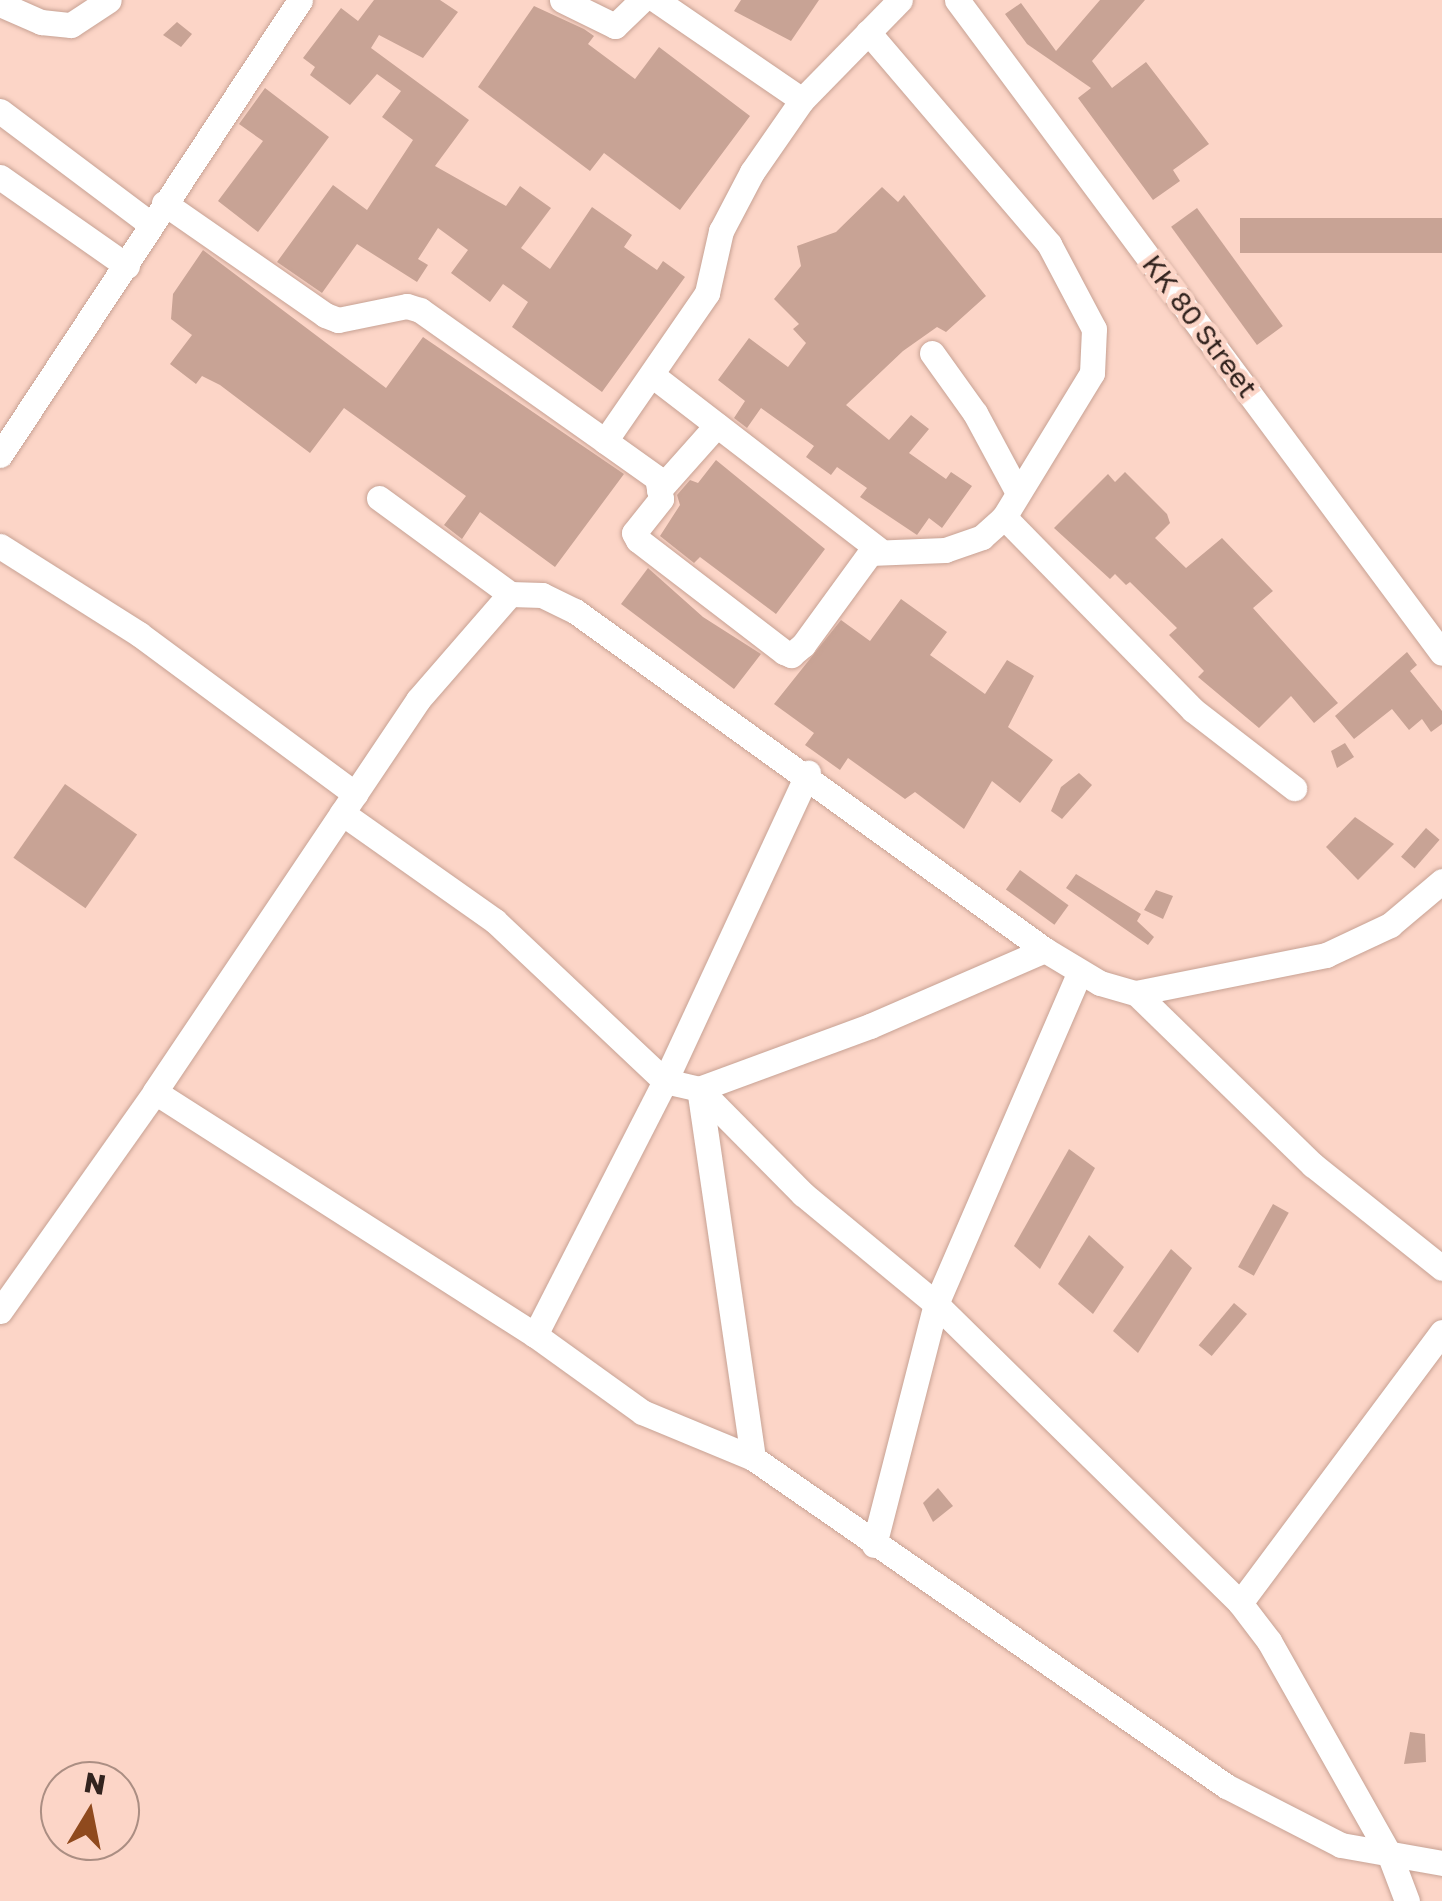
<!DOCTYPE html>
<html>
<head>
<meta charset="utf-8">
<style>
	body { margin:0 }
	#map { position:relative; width:1442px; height:1901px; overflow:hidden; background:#fcd5c7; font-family:"Golos Text",sans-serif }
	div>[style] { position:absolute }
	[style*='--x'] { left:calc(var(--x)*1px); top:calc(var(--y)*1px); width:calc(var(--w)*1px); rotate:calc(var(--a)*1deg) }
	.building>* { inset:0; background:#c8a395; transform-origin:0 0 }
	.roads { filter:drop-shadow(0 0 2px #c7a294) drop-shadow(0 0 2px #c7a294) }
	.minor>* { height:25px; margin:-12.5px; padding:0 12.5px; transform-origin:12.5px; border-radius:12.5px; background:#fff }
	span { translate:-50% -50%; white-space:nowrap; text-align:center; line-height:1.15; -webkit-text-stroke:9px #fcd5c7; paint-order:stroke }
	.street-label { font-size:28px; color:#32231e }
	.north { position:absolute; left:40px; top:1761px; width:100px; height:100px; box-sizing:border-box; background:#fcd5c7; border:2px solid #ab8e83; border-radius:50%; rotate:10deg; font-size:28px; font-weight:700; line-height:40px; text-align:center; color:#32231e }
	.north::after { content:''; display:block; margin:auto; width:35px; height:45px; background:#8f4a1e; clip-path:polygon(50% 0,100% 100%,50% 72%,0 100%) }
</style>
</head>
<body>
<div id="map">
	<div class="building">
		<i style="clip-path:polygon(374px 0,440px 0,458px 12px,423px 58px,379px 35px,371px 48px,469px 120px,435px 166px,506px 206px,520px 186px,551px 208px,521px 248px,550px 269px,592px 207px,632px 235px,624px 247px,657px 270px,663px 261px,685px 277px,602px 392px,512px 327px,528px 302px,503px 284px,490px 302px,451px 273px,468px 250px,438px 228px,418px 259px,428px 265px,417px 282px,357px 244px,322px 293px,277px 262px,333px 185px,367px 210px,413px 140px,382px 117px,401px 91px,377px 74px,350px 105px,310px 75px,315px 67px,303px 58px,341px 8px,358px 21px)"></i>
		<i style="clip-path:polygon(741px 0,819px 0,791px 41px,734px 11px)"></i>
		<i style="clip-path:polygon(1100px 0,1145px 0,1092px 61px,1112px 88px,1146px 62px,1209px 144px,1173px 170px,1180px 181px,1153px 200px,1078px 98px,1091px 88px,1027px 44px,1005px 14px,1021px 3px,1056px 51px)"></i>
		<i style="clip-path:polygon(534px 6px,584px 29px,594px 36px,588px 44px,635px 79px,659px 47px,750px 116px,680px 210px,604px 153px,590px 171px,478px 87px)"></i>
		<i style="clip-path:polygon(177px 22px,192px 34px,181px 47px,163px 35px)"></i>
		<i style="clip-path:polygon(265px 88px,329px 137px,258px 232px,218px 201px,263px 141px,239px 124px)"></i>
		<i style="clip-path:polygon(882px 187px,898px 202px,904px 195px,986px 296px,946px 332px,937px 327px,903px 351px,846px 405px,889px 440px,911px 415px,929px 429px,909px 453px,946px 479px,951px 472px,972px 486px,942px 528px,929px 518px,917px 535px,860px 497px,867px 488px,837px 467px,831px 475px,806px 457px,814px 446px,761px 408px,747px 428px,734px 418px,745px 401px,718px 380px,749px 338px,788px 367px,806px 343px,793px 329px,799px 324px,774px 299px,801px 266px,797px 246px,836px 232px)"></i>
		<i style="left:1197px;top:208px;width:146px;height:32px;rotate:54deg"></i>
		<i style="left:1442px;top:218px;width:35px;height:202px;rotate:90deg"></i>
		<i style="clip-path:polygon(203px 250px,386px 388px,423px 337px,624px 474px,555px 567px,480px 512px,462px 539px,444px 525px,466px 496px,344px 408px,310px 453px,220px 385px,202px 376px,196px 384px,170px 364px,192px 335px,171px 319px,173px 294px)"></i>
		<i style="clip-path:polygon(716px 460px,825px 549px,776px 614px,700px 557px,694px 563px,660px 536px,680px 505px,677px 495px,690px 480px,698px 483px)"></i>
		<i style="clip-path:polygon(1125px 472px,1167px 514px,1170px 523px,1155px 538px,1186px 568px,1222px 538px,1273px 591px,1253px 608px,1338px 703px,1314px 723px,1291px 696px,1259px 728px,1198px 677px,1204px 671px,1169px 635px,1177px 628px,1130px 582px,1126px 585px,1115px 574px,1110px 579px,1054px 528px,1108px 474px,1115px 482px)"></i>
		<i style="clip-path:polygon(648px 568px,703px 617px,761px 654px,734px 689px,621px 604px)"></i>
		<i style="clip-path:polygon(901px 599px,947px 632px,930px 655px,985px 694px,1007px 660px,1034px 676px,1008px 727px,1053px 760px,1020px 803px,992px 781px,964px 829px,915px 792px,905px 799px,848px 758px,840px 770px,805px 745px,814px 733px,774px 704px,841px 620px,870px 641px)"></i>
		<i style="clip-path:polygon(1407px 652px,1417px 665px,1410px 671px,1442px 711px,1442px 724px,1431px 732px,1422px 719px,1409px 730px,1392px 709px,1354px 739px,1335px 716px)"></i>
		<i style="clip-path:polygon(1345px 743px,1354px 757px,1337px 768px,1331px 751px)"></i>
		<i style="clip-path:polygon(1079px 773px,1092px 785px,1062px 819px,1051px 811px,1061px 787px)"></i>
		<i style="left:65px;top:784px;width:88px;height:90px;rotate:35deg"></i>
		<i style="clip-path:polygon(1355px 817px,1394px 844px,1358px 880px,1326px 847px)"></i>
		<i style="left:1426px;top:828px;width:18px;height:38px;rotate:41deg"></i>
		<i style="left:1020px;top:870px;width:60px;height:24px;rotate:36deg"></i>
		<i style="clip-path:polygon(1076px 874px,1141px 914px,1137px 921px,1154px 937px,1148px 945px,1066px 888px)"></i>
		<i style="clip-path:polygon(1156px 890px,1173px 896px,1163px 919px,1144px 910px)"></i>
		<i style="clip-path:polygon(1069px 1149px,1095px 1168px,1040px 1269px,1014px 1246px)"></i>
		<i style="left:1273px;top:1204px;width:18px;height:72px;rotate:29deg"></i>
		<i style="clip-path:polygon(1089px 1235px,1124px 1267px,1093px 1314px,1058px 1284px)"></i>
		<i style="clip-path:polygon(1171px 1249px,1192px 1268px,1138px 1353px,1113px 1331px)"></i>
		<i style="left:1234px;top:1303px;width:17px;height:55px;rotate:40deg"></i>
		<i style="clip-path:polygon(938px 1488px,953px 1506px,933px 1522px,923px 1503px)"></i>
		<i style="clip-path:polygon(1410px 1732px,1425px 1734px,1426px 1762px,1404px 1764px)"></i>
	</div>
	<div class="roads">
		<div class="minor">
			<i style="--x:562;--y:0;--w:59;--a:26.1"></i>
			<i style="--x:615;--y:26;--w:37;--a:-44"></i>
			<i style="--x:656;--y:0;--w:177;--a:34.4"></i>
			<i style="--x:957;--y:0;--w:813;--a:53.4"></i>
			<i style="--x:0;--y:4;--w:45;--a:23.7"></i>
			<i style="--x:41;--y:22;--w:30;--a:6"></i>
			<i style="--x:71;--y:25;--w:45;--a:-33.3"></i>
			<i style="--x:868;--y:32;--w:279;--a:49.5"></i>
			<i style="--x:1049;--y:244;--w:96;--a:62.1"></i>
			<i style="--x:1094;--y:329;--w:44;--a:92.6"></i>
			<i style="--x:1092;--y:373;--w:169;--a:121.4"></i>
			<i style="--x:0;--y:111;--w:186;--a:36.9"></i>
			<i style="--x:0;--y:177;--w:155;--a:35"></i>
			<i style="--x:164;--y:203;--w:196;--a:34.8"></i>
			<i style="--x:325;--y:315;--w:14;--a:21"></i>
			<i style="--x:338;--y:320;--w:70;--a:-11.5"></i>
			<i style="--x:407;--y:306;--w:14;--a:17"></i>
			<i style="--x:420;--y:310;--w:227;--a:35.3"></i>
			<i style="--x:605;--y:441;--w:64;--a:35.4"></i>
			<i style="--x:657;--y:478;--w:21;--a:79"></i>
			<i style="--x:661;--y:499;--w:43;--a:128.5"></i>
			<i style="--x:634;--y:533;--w:8;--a:60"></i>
			<i style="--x:638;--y:540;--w:184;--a:37.5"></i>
			<i style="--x:784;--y:652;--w:8;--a:23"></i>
			<i style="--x:791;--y:655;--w:16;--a:-40"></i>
			<i style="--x:803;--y:645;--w:114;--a:-53.9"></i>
			<i style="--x:870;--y:553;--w:75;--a:-2.3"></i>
			<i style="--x:945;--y:550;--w:39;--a:-19"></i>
			<i style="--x:982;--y:537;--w:30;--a:-42"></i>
			<i style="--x:1004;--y:517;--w:270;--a:45.6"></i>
			<i style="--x:1193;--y:710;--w:128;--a:37.7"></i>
			<i style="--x:932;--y:353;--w:74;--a:54.4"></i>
			<i style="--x:975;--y:413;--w:89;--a:61.7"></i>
			<i style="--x:652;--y:375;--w:285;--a:37.6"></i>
			<i style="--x:605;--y:441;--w:180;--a:-55.4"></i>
			<i style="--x:707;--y:293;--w:64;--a:-77.3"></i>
			<i style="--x:721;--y:231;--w:67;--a:-62.3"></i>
			<i style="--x:752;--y:172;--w:88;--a:-55.2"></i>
			<i style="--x:802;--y:100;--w:140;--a:-45.6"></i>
			<i style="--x:0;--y:455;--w:545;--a:-56.6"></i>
			<i style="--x:659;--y:490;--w:87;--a:-48.3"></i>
			<i style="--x:379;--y:498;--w:162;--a:36.2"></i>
			<i style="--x:510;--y:594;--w:32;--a:2"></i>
			<i style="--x:542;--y:595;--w:37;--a:26"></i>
			<i style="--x:575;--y:611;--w:580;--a:35.8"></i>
			<i style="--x:1045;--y:950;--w:64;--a:31"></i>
			<i style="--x:1100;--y:983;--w:37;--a:16"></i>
			<i style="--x:1136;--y:993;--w:194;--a:-11.3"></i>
			<i style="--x:1326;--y:955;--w:71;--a:-25.1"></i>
			<i style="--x:1390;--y:925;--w:68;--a:-40.2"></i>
			<i style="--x:0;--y:546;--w:165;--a:32.3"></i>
			<i style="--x:139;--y:634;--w:269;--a:36.5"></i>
			<i style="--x:510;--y:594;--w:140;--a:131"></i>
			<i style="--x:418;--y:700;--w:472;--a:123.9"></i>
			<i style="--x:155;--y:1092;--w:451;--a:32.6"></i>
			<i style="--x:535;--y:1335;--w:132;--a:35.7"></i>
			<i style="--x:642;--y:1412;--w:120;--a:22.5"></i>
			<i style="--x:753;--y:1458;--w:576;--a:34.74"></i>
			<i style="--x:1226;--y:1786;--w:129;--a:27.2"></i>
			<i style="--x:1341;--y:1845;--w:103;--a:10.1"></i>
			<i style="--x:342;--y:813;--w:187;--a:35.2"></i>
			<i style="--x:495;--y:921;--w:233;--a:43.3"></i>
			<i style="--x:665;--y:1081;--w:35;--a:13"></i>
			<i style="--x:699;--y:1089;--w:148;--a:45.3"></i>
			<i style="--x:803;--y:1194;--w:173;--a:39.6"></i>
			<i style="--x:936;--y:1304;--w:426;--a:44.5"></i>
			<i style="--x:1240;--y:1603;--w:48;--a:52.7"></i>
			<i style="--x:1269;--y:1641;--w:247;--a:60.6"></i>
			<i style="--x:1390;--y:1856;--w:48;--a:69.3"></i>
			<i style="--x:1136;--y:993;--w:247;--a:44.2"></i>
			<i style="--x:1313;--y:1165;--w:165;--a:38.6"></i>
			<i style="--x:0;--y:1311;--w:268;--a:-54.7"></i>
			<i style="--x:535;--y:1335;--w:285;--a:-62.9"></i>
			<i style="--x:665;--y:1081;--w:340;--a:-65.1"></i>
			<i style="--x:753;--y:1458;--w:373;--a:-98.3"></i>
			<i style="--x:699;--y:1089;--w:182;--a:-20.2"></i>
			<i style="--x:870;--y:1026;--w:191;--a:-23.5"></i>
			<i style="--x:874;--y:1545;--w:249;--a:-75.6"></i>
			<i style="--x:936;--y:1304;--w:361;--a:-66.6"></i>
			<i style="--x:1240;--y:1603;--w:338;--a:-53.3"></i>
		</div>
	</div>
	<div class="street-label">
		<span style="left:1200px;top:326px;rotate:53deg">KK 80 Street</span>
	</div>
	<div class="north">N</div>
</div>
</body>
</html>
